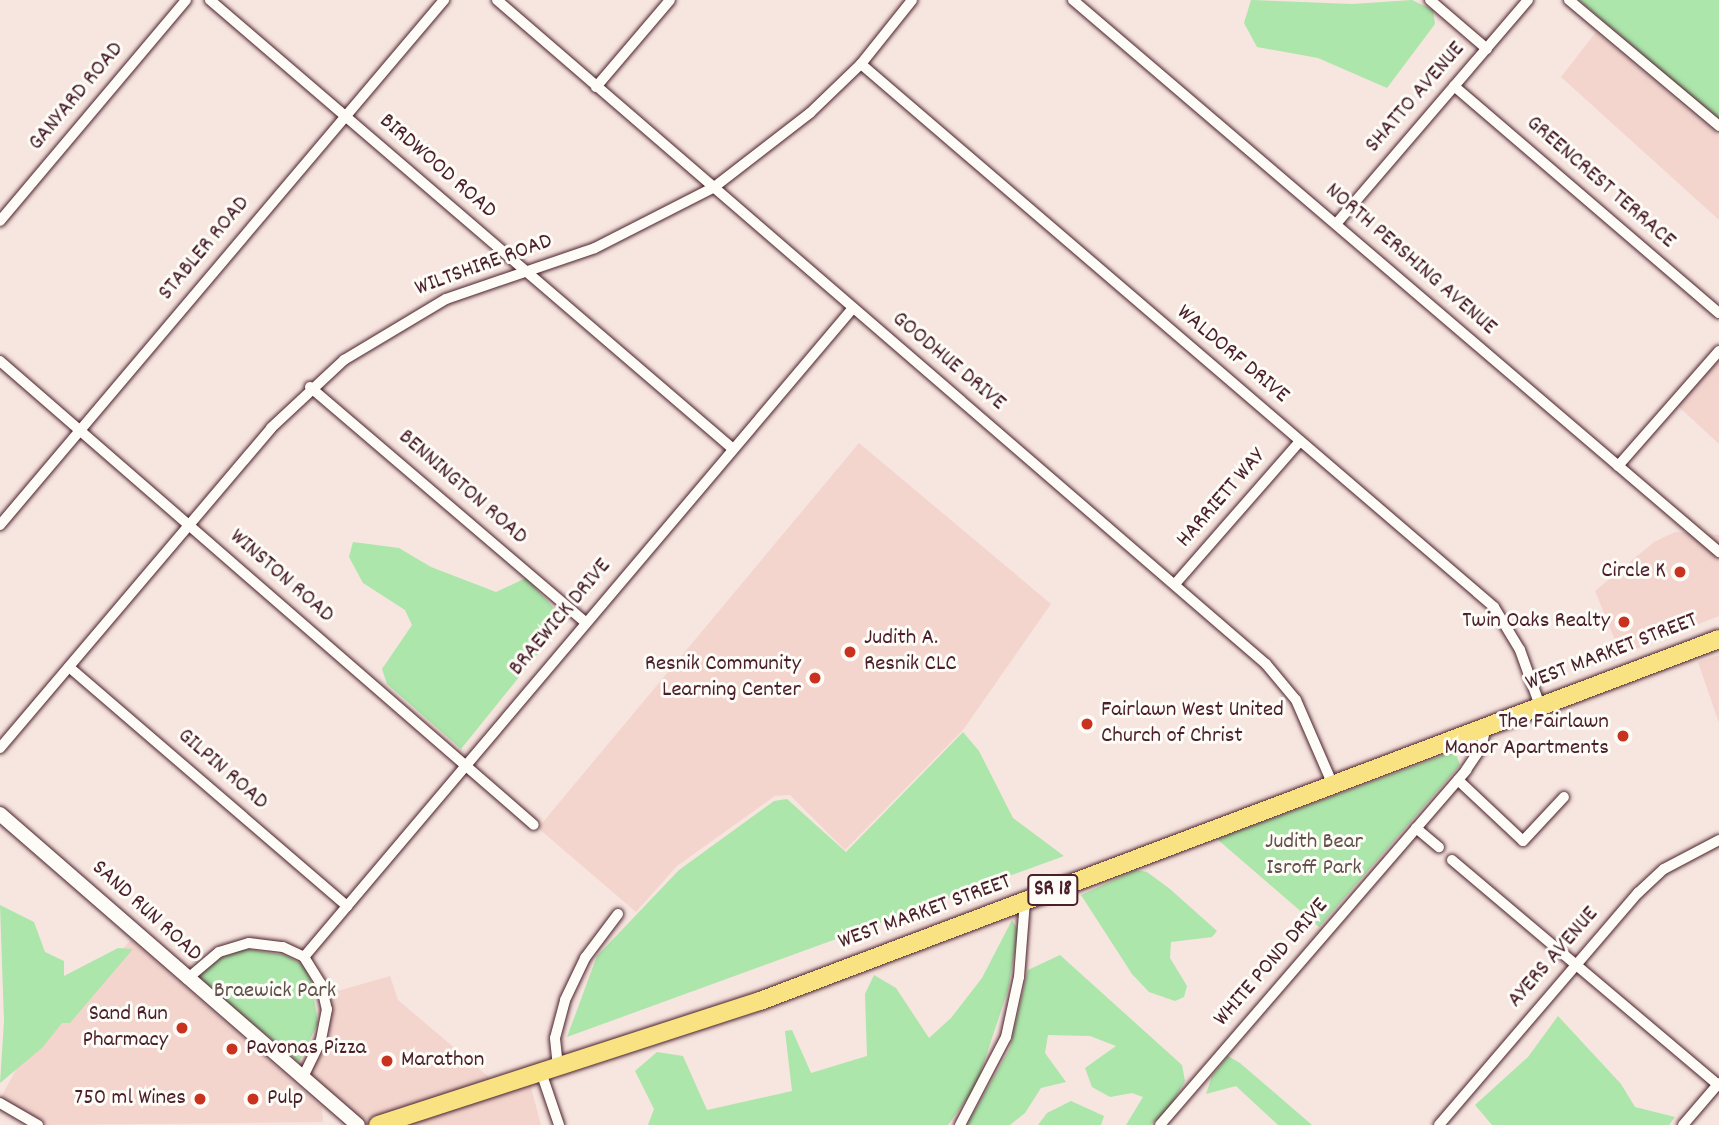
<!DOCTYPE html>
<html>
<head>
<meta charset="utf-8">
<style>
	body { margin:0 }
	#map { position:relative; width:1719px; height:1125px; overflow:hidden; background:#f7e5df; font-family:Dekko,sans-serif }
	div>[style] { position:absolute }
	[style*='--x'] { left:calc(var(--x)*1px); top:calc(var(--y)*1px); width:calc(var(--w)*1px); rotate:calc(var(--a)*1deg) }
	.built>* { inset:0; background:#f3d5ce }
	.green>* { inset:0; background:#ace6ab }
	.roads { filter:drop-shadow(0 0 2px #4a1f2b) drop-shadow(0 0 2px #4a1f2b) }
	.minor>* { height:10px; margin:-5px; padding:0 5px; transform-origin:5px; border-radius:5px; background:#fdfcf7 }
	.tertiary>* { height:14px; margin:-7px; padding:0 7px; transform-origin:7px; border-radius:7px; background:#fdfcf7 }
	.primary>* { height:18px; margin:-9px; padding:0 9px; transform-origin:9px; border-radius:9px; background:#f8e281 }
	.dots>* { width:19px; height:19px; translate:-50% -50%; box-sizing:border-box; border:4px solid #fdfcf7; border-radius:50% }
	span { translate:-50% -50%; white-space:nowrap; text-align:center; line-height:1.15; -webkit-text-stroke:6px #fdfcf7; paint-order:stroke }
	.shield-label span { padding:2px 5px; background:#fdfcf7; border:2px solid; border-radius:5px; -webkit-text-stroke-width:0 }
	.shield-label { font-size:21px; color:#4a1f2b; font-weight:700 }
	.street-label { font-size:23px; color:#4a1f2b }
	.poi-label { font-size:23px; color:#4a1f2b }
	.right { translate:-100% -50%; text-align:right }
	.left { translate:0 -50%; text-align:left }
	.park-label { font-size:23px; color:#62514b }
</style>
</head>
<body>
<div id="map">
	<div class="built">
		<i style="clip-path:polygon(1596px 32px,1719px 136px,1719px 220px,1561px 77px)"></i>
		<i style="clip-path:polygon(1719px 360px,1719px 444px,1678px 406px)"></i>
		<i style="clip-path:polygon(859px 443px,1051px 604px,963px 730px,845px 850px,790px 795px,775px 796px,677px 866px,636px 912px,538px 828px)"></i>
		<i style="clip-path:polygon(1675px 532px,1719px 535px,1719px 616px,1621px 655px,1595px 591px,1654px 542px)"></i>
		<i style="clip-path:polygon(1719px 655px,1719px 723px,1698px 662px)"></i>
		<i style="clip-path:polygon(131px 940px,322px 1107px,323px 1122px,46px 1125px,0 1099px,49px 1009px,64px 1011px)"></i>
		<i style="clip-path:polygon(390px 976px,398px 1000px,497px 1084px,528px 1076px,541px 1125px,358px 1125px,303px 1077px,321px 1040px,324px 995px)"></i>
	</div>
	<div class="green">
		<i style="clip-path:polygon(1251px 0,1352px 4px,1412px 0,1433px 10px,1435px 24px,1387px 88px,1318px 58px,1257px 47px,1244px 23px)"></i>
		<i style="clip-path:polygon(1579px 0,1719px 0,1719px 119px,1665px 74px)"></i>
		<i style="clip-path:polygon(353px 542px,399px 548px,431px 567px,496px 592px,526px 578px,565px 620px,461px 749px,387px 684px,382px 669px,412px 625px,405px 610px,363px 583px,349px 557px)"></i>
		<i style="clip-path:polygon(963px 732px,979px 751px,1013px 818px,1064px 856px,567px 1037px,597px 956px,679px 870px,774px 801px,787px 799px,846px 852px)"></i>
		<i style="clip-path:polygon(1455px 751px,1460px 765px,1319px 927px,1217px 839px)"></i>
		<i style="clip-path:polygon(1136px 870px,1147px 872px,1170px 889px,1217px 931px,1212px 937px,1171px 942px,1170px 958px,1187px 986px,1184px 997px,1175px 1001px,1149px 992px,1132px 974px,1081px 895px)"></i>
		<i style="clip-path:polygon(0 905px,34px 922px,45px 952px,64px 961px,64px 976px,118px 948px,133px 949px,70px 1023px,62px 1023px,42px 1048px,0 1083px,4px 1021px)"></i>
		<i style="clip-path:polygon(1012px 920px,1018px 930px,1008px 990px,976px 1086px,948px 1125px,648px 1125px,654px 1109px,635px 1071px,657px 1052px,683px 1056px,707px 1110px,792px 1091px,785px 1031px,792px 1030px,811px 1073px,867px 1056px,865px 994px,874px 975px,896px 988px,929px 1038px,951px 1018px,982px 978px)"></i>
		<i style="clip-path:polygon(244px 949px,285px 955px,303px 965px,311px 979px,318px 1023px,299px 1062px,197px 977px,219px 959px)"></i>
		<i style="clip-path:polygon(1060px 955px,1182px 1065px,1185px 1081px,1168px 1110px,1150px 1125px,1126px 1125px,1143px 1097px,1132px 1093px,1110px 1097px,1092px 1087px,1085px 1068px,1116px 1046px,1090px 1036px,1048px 1035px,1045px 1053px,1066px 1082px,1041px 1088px,1025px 1113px,1010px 1125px,967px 1125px,1010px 1048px,1028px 970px)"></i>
		<i style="clip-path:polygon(1558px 1016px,1621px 1084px,1635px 1107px,1675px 1117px,1669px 1125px,1492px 1125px,1475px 1105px,1528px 1057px)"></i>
		<i style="clip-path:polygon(1228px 1056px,1240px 1063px,1312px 1125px,1278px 1125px,1236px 1086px,1206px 1094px,1212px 1076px)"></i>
		<i style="clip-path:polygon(1071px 1101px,1104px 1116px,1101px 1125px,1038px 1125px,1047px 1113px)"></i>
	</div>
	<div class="roads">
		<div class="minor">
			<i style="--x:210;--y:0;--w:688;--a:40.64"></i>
			<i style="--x:497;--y:0;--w:1016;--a:40.81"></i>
			<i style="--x:1266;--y:664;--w:47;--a:50.2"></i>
			<i style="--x:1296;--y:700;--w:93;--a:66.5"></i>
			<i style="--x:1073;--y:0;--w:850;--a:40.51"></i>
			<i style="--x:1430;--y:0;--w:75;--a:40.7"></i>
			<i style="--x:1569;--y:0;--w:196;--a:40"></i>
			<i style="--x:861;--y:64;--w:834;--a:40.62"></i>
			<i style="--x:1494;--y:607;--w:50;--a:58.8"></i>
			<i style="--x:1520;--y:650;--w:59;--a:70.3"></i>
			<i style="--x:1454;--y:86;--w:349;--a:40.6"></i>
			<i style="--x:596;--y:87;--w:114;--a:-49.6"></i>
			<i style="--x:0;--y:221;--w:289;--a:-49.9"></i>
			<i style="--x:1336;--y:224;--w:295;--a:-49.4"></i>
			<i style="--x:0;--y:361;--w:707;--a:40.99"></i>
			<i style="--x:310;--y:387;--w:362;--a:40.5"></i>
			<i style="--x:1618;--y:466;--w:153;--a:-48.7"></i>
			<i style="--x:0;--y:525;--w:688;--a:-49.78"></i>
			<i style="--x:1175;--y:584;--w:190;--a:-48.8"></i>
			<i style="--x:69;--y:667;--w:367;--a:40.7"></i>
			<i style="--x:0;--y:748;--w:419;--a:-49.7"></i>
			<i style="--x:271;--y:428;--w:100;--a:-43"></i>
			<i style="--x:344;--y:360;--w:119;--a:-30.9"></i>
			<i style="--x:446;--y:299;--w:157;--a:-18.9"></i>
			<i style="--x:595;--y:248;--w:132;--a:-27"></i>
			<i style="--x:713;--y:188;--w:123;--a:-37.7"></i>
			<i style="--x:810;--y:113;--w:71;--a:-43.9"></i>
			<i style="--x:861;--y:64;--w:82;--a:-51.4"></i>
			<i style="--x:1458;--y:780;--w:89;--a:43.2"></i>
			<i style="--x:1523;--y:841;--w:60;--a:-47"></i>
			<i style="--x:1416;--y:828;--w:30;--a:40"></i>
			<i style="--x:1452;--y:860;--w:350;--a:40.2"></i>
			<i style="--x:304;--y:957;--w:850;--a:-49.77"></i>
			<i style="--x:187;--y:979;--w:42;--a:-40.2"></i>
			<i style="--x:219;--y:952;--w:31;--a:-17"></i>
			<i style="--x:249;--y:943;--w:34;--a:7"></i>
			<i style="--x:283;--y:947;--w:23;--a:25"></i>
			<i style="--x:304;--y:957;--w:32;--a:58"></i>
			<i style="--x:321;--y:984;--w:26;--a:77"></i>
			<i style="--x:327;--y:1009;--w:32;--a:101"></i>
			<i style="--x:321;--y:1040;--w:41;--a:115.9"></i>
			<i style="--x:558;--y:1067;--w:29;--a:-96"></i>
			<i style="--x:555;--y:1038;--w:39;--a:-75"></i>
			<i style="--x:565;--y:1000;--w:47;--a:-64.5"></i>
			<i style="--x:585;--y:958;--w:55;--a:-53.1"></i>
			<i style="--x:541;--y:1072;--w:56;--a:71.2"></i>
			<i style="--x:0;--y:1103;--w:44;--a:30.1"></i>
			<i style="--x:960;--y:1125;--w:99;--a:-62.4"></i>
			<i style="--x:1006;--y:1037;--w:61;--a:-77.8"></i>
			<i style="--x:1019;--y:977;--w:76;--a:-85.5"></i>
			<i style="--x:1160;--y:1125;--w:469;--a:-49.2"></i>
			<i style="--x:1466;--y:770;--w:27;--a:-56"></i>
			<i style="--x:1481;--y:748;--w:22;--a:-77"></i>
			<i style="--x:1439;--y:1125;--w:306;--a:-49.4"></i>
			<i style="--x:1638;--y:893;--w:35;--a:-43"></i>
			<i style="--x:1664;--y:869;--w:62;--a:-27.8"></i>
			<i style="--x:1683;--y:1125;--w:55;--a:-49.4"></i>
		</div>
		<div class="tertiary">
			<i style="--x:0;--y:814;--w:474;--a:41"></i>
		</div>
		<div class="primary">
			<i style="--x:378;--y:1125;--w:402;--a:-18"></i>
			<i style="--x:760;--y:1001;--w:1025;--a:-20.68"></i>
		</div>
	</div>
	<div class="dots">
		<i style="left:1680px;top:572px;background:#c8321e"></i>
		<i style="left:1624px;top:622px;background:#c8321e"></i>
		<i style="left:850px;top:652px;background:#c8321e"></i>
		<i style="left:815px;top:678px;background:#c8321e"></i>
		<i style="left:1087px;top:724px;background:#c8321e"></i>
		<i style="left:1623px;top:736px;background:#c8321e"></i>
		<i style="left:182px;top:1028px;background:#c8321e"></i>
		<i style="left:232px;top:1049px;background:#c8321e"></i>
		<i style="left:387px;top:1061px;background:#c8321e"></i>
		<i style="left:200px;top:1099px;background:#c8321e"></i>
		<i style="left:253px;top:1099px;background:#c8321e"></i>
	</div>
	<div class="shield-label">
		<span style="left:1053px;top:890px">SR 18</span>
	</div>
	<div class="street-label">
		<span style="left:77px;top:97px;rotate:-50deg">GANYARD ROAD</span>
		<span style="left:1416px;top:98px;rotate:-49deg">SHATTO AVENUE</span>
		<span style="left:437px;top:167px;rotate:41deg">BIRDWOOD ROAD</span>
		<span style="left:1600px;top:183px;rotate:41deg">GREENCREST TERRACE</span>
		<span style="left:205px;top:249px;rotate:-50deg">STABLER ROAD</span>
		<span style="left:1410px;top:260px;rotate:41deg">NORTH PERSHING AVENUE</span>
		<span style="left:484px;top:266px;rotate:-20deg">WILTSHIRE ROAD</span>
		<span style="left:1232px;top:355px;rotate:40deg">WALDORF DRIVE</span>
		<span style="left:948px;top:362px;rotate:40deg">GOODHUE DRIVE</span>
		<span style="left:462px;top:488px;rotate:41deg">BENNINGTON ROAD</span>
		<span style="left:1222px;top:499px;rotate:-49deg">HARRIETT WAY</span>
		<span style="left:281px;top:577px;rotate:41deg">WINSTON ROAD</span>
		<span style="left:561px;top:618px;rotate:-50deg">BRAEWICK DRIVE</span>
		<span style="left:1612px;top:653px;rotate:-21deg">WEST MARKET STREET</span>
		<span style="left:222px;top:770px;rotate:41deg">GILPIN ROAD</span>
		<span style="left:146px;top:912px;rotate:42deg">SAND RUN ROAD</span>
		<span style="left:925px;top:913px;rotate:-20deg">WEST MARKET STREET</span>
		<span style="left:1554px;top:958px;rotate:-49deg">AYERS AVENUE</span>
		<span style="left:1272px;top:963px;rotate:-49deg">WHITE POND DRIVE</span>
	</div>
	<div class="poi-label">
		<span class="right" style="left:1666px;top:572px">Circle K</span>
		<span class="right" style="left:1610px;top:622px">Twin Oaks Realty</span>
		<span class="left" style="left:864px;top:652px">Judith A.<br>Resnik CLC</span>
		<span class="right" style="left:801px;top:678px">Resnik Community<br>Learning Center</span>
		<span class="left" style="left:1101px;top:724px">Fairlawn West United<br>Church of Christ</span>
		<span class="right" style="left:1609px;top:736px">The Fairlawn<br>Manor Apartments</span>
		<span class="right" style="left:168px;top:1028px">Sand Run<br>Pharmacy</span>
		<span class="left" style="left:246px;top:1049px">Pavonas Pizza</span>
		<span class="left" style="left:401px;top:1061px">Marathon</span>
		<span class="right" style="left:186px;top:1099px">750 ml Wines</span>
		<span class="left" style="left:267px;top:1099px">Pulp</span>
	</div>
	<div class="park-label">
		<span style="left:1314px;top:856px">Judith Bear<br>Isroff Park</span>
		<span style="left:275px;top:992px">Braewick Park</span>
	</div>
</div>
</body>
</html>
